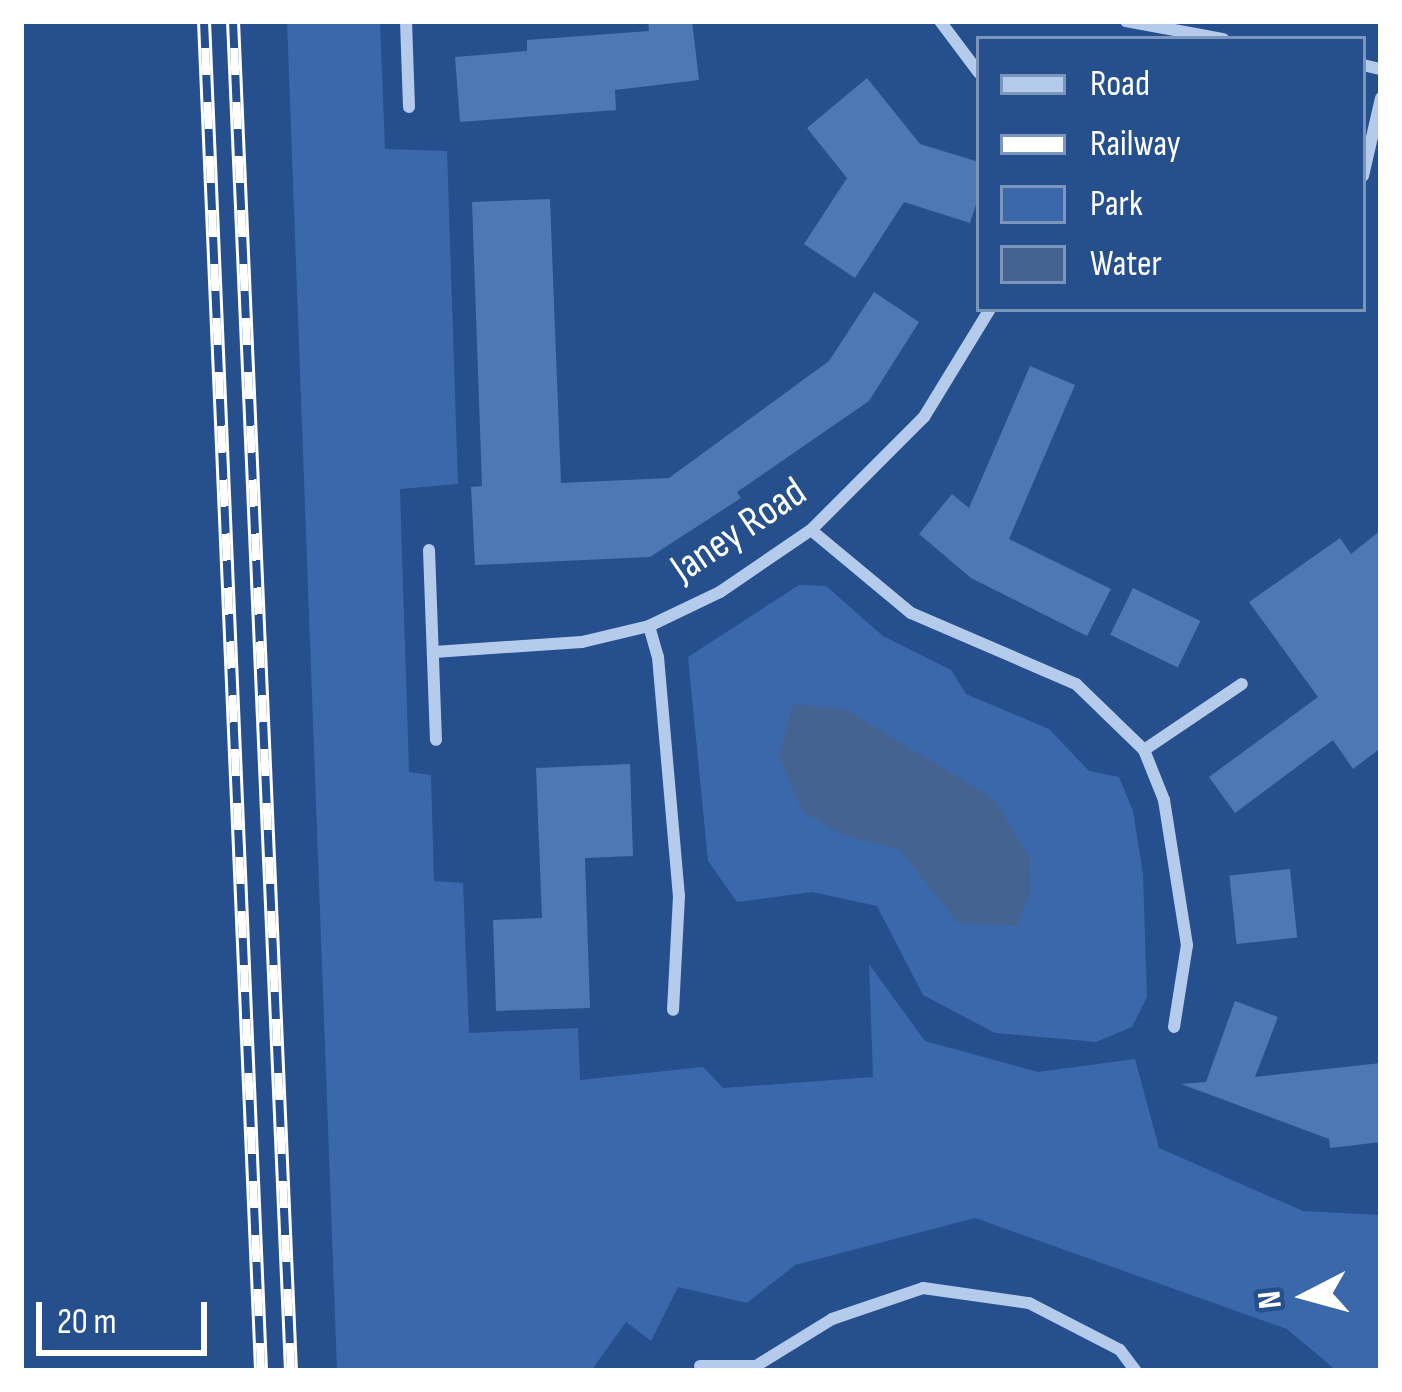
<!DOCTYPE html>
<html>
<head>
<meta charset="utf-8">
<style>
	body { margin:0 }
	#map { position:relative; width:1402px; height:1392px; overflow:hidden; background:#254f8d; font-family:"Sofia Sans Condensed",sans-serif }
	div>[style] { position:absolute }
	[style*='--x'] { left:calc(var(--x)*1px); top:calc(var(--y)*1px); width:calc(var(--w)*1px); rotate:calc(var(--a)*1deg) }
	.green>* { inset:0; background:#3a68aa }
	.water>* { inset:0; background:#456390 }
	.building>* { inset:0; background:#4e78b3; transform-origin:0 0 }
	.street>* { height:12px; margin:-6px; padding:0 6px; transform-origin:6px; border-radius:6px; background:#b5cbeb }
	.rail>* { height:14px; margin-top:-7px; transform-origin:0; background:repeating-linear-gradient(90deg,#254f8d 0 27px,#fff 0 54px); box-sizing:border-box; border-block:3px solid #fff }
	span { translate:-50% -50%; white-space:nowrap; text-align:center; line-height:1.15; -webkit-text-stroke:10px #254f8d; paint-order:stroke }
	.street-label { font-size:42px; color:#fff }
	.frame { position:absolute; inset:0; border:24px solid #fff; pointer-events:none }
	.legend { position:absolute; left:976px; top:36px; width:390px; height:276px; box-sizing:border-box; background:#254f8d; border:3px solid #7c95bb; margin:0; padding:15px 21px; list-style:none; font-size:36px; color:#fff }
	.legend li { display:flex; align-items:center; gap:24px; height:60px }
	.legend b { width:60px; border:3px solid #7c95bb }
	.north { position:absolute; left:1246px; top:1236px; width:120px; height:120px; -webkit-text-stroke:9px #254f8d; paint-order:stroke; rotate:264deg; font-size:33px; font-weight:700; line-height:48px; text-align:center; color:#fff }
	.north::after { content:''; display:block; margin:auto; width:42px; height:54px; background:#fff; clip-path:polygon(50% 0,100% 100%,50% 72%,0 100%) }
	.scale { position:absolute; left:36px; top:1302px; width:171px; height:54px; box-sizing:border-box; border:6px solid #fff; border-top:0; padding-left:15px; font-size:36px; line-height:42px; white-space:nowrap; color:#fff; -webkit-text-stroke:9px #254f8d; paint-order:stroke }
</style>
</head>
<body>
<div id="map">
	<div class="green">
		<i style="clip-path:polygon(287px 21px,380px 21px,385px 149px,447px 151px,458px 484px,400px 489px,409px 772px,431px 775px,434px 881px,463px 883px,469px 1033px,578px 1028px,580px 1080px,703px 1067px,723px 1088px,873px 1077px,869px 964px,925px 1041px,1038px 1072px,1135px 1059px,1159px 1148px,1303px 1211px,1381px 1215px,1381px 1371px,1337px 1371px,1287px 1329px,975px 1218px,795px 1265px,747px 1303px,678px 1287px,651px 1341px,626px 1322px,591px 1371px,337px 1371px)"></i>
		<i style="clip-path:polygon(799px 585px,826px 586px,883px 636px,951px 670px,966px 694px,1049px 729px,1089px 771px,1119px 777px,1133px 811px,1143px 874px,1147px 997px,1132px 1027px,1096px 1042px,995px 1033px,923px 995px,877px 906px,812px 892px,737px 902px,708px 861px,688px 657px)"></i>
	</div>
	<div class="water">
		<i style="clip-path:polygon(793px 704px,846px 710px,994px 799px,1029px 857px,1031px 890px,1017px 926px,958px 923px,900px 850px,841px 834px,802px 811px,779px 756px)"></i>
	</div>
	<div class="building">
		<i style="clip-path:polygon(648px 21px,692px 21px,699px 80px,615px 90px,616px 110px,460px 122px,455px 57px,527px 51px,527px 40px,649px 31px)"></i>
		<i style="clip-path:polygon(867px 78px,920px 144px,979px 162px,979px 195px,970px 223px,904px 202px,855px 278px,804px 244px,847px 178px,807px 128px)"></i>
		<i style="clip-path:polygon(550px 199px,561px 483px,669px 478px,829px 361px,874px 292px,919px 322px,869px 401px,737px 492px,741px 498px,650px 557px,475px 565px,471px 487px,482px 486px,472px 202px)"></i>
		<i style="clip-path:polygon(1030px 366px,1075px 385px,1009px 539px,1111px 589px,1087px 636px,971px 578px,919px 534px,952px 494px,969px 508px)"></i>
		<i style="clip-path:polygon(1381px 530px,1381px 748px,1353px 769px,1333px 740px,1235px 813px,1209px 777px,1318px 697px,1249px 602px,1340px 538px,1351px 554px)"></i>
		<i style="left:1133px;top:588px;width:75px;height:52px;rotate:26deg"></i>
		<i style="clip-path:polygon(630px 764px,633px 856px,585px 858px,590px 1008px,496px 1011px,493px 920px,542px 918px,536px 768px)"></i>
		<i style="left:1290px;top:869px;width:69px;height:61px;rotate:84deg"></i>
		<i style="clip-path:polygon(1235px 1001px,1278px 1017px,1255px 1077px,1381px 1063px,1381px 1142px,1330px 1148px,1329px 1139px,1181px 1084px,1206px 1082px)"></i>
	</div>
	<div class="street">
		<i style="--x:406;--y:21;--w:86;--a:88"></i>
		<i style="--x:940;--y:21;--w:65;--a:53.1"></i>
		<i style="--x:1126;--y:21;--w:99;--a:10.5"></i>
		<i style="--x:1363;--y:65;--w:18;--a:13"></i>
		<i style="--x:1363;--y:176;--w:80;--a:-77"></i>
		<i style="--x:811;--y:530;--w:130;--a:39.7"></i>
		<i style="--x:911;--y:613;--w:180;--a:23.3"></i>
		<i style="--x:1076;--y:684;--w:95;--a:44.1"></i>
		<i style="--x:1144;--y:750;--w:54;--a:68.2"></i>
		<i style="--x:1164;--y:800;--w:147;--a:81"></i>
		<i style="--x:1187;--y:945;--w:83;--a:99"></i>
		<i style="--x:429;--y:550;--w:190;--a:87.9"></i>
		<i style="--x:649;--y:626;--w:32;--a:74"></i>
		<i style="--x:658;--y:657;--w:240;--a:85"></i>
		<i style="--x:679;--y:896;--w:114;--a:93"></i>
		<i style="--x:434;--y:652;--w:148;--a:-3.9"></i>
		<i style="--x:582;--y:642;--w:69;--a:-13.4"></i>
		<i style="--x:649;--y:626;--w:79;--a:-25.6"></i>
		<i style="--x:720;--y:592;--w:110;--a:-34.3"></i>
		<i style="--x:811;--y:530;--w:160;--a:-45"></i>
		<i style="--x:924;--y:417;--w:127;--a:-58.6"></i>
		<i style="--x:1144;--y:750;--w:118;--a:-34"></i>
		<i style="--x:700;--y:1366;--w:56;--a:0"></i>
		<i style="--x:756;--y:1366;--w:89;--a:-31.7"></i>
		<i style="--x:832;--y:1319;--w:96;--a:-18.8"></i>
		<i style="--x:923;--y:1288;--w:107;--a:8.1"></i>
		<i style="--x:1029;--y:1303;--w:102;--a:27.3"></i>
		<i style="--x:1120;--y:1350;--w:26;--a:53"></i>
	</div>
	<div class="rail">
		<i style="--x:204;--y:21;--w:1351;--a:87.58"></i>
		<i style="--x:233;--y:21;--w:1351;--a:87.54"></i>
	</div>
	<div class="street-label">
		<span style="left:739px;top:531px;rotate:-34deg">Janey Road</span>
	</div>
	<div class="frame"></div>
	<ul class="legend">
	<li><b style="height:15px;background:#b5cbeb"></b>Road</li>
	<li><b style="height:15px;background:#fff"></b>Railway</li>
	<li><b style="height:33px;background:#3a68aa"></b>Park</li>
	<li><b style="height:33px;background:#456390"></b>Water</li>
	</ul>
	<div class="north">N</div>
	<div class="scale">20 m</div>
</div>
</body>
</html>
